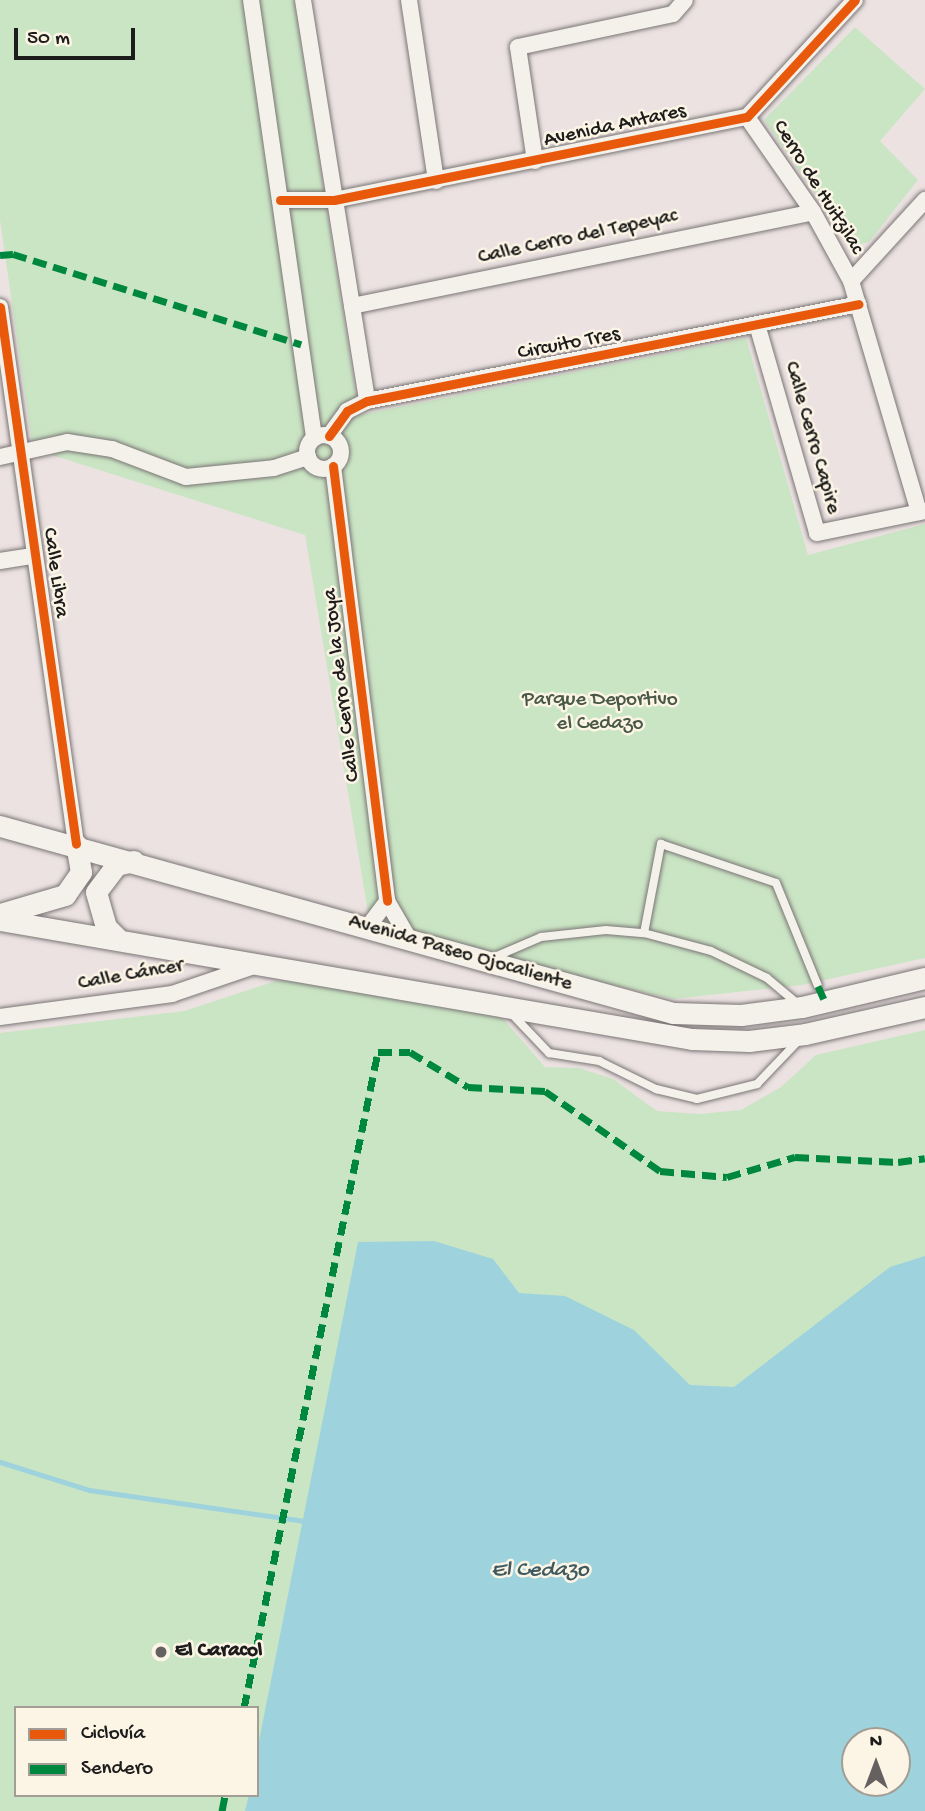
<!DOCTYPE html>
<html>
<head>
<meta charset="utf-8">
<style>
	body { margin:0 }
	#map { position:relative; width:925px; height:1811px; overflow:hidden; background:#ece2e2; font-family:"Gochi Hand",sans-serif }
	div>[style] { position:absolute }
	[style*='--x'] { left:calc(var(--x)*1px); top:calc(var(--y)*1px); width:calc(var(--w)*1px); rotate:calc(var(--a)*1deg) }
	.green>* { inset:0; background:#cae5c4 }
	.water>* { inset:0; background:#9ed2dd }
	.stream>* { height:5px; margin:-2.5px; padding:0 2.5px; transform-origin:2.5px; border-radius:2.5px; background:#9ed2dd }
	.roads { filter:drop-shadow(0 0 2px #7a7575) drop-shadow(0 0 2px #7a7575) }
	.lane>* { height:8px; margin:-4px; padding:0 4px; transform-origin:4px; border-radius:4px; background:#f4f0ea }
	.street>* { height:16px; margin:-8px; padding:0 8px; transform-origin:8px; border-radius:8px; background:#f4f0ea }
	.street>.ring { margin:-8px; padding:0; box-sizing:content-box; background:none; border:16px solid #f4f0ea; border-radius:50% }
	.secondary>* { height:21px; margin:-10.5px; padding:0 10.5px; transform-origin:10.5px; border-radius:10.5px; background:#f4f0ea }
	.quiet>* { height:7px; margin-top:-3.5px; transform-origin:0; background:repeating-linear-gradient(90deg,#00873e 0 14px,transparent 0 21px) }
	.cycleway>* { height:9px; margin:-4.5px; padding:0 4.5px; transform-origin:4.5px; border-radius:4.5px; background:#e8590c }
	.dots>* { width:19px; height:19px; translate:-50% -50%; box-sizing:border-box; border:4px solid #fcf5e5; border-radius:50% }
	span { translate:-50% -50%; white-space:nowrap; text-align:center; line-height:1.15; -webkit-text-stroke:5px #fcf5e5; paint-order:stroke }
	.street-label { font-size:21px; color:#1c1c1c }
	.park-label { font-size:21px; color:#485947 }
	.poi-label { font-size:21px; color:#1c1c1c; font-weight:700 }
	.left { translate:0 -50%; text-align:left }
	.water-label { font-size:23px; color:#3e595f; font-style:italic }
	.legend { position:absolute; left:14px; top:1706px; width:245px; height:91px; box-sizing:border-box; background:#fcf5e5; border:2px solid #a29e95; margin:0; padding:9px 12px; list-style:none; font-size:21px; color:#1c1c1c }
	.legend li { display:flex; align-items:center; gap:14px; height:35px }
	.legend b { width:35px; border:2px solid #a29e95 }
	.north { position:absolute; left:841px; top:1727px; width:70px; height:70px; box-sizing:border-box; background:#fcf5e5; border:2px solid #a29e95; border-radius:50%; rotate:0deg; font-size:19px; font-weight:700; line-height:28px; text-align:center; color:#1c1c1c }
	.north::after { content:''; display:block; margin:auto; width:24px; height:32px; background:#656161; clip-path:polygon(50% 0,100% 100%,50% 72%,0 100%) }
	.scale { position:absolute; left:14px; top:28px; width:121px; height:32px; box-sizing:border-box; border:4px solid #1c1c1c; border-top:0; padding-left:9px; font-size:21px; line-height:24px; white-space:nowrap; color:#1c1c1c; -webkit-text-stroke:5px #fcf5e5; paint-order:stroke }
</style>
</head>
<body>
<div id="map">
	<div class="green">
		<i style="clip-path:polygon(0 0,294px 0,359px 415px,746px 338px,808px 555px,925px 524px,925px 958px,802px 985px,673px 999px,524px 964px,369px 918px,305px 535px,33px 449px,0 220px)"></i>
		<i style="clip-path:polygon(855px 27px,925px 89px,880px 141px,918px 180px,869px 242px,852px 247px,764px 120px)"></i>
		<i style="clip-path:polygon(evenodd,276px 981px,369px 983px,498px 1013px,545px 1067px,579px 1068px,613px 1079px,657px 1111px,699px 1114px,741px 1110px,781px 1087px,816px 1055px,925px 1030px,925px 1811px,0 1811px,0 1033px,184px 1011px,276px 981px,16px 1708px,257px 1708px,257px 1795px,16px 1795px,16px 1708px,276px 981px,855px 1741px,897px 1741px,897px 1783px,855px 1783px,855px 1741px)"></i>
	</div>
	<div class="water">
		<i style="clip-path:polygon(evenodd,434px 1241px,493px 1259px,519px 1293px,565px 1296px,634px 1330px,690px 1385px,734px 1387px,890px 1267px,925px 1256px,925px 1811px,245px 1811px,249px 1795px,257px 1795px,257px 1751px,358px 1242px,434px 1241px,855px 1741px,897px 1741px,897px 1783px,855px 1783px,855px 1741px)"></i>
	</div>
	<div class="stream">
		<i style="--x:0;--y:1462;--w:93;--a:17.5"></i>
		<i style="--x:89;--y:1490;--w:216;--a:8.2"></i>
	</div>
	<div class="roads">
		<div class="lane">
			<i style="--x:644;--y:933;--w:91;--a:-79.2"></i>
			<i style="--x:661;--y:844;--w:121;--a:18.7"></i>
			<i style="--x:776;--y:883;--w:111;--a:67.8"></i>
			<i style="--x:490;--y:959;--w:56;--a:-23.3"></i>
			<i style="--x:541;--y:937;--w:65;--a:-6.1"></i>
			<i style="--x:606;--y:930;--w:38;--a:5"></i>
			<i style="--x:644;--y:933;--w:69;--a:15"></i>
			<i style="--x:711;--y:951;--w:62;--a:25.7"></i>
			<i style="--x:767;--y:978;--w:39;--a:40"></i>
			<i style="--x:510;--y:1012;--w:57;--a:46.4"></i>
			<i style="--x:549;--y:1053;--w:51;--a:9.1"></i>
			<i style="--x:599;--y:1061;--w:64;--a:26.2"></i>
			<i style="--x:656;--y:1089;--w:42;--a:13.7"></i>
			<i style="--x:697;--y:1099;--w:62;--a:-14"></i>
			<i style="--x:757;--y:1084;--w:64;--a:-46.3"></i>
		</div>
		<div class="street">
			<i style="--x:251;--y:0;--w:443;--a:81.8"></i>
			<i style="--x:303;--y:0;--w:406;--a:80.9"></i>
			<i style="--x:409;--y:0;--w:183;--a:81.5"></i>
			<i style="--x:747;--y:117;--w:116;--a:55.2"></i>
			<i style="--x:813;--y:212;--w:79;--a:61.2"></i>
			<i style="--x:851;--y:281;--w:241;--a:73.6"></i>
			<i style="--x:535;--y:161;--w:115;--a:-98.5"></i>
			<i style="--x:518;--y:47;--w:158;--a:-12"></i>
			<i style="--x:673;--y:14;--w:18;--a:-49"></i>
			<i style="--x:280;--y:200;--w:54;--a:0"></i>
			<i style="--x:334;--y:200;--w:421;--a:-11.4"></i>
			<i style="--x:747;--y:117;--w:159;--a:-47.3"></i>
			<i style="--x:851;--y:281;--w:110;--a:-47.6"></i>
			<i style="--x:352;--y:306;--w:470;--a:-11.5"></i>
			<i style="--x:0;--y:307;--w:542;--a:81.94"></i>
			<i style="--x:758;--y:328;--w:213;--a:73.9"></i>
			<i style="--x:817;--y:533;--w:110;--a:-11.5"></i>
			<i class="ring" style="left:307px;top:435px;width:18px;height:18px"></i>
			<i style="--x:329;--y:436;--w:31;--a:-54"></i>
			<i style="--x:347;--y:411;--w:22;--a:-27"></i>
			<i style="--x:367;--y:401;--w:501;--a:-11.15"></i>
			<i style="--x:0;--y:457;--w:69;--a:-12.6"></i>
			<i style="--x:67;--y:442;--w:46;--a:8.8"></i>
			<i style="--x:112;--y:449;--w:79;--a:20.7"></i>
			<i style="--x:186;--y:477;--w:88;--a:-5.8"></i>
			<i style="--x:274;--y:468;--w:36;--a:-18"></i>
			<i style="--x:333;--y:466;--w:438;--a:82.9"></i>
			<i style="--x:387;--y:901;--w:44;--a:59.9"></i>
			<i style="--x:0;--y:561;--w:33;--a:-9"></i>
			<i style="--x:367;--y:928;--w:34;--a:-53"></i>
			<i style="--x:0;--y:1017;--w:174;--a:-7.6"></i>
			<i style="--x:172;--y:994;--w:90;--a:-18.8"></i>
		</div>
		<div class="secondary">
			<i style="--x:0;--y:826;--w:698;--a:15.53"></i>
			<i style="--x:673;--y:1013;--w:68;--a:1.7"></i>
			<i style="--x:741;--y:1015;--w:62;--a:-7.5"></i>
			<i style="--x:802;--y:1007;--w:126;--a:-13.3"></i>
			<i style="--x:0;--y:914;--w:68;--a:-16.3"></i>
			<i style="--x:65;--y:895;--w:28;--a:-55"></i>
			<i style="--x:81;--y:872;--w:28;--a:-100"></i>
			<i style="--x:0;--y:920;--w:702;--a:9.76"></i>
			<i style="--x:692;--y:1039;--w:57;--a:2"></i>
			<i style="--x:749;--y:1041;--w:56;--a:-7.1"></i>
			<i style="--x:805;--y:1034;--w:123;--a:-12.7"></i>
			<i style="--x:117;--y:938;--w:16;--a:-135"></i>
			<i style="--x:106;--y:927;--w:36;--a:-106"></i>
			<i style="--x:96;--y:892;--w:34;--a:-53"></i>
			<i style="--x:116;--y:865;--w:18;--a:-13"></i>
		</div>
	</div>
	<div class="quiet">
		<i style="--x:0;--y:255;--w:13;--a:-4"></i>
		<i style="--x:13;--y:254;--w:302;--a:17.4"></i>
		<i style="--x:818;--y:986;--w:17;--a:66"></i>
		<i style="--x:244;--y:1708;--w:670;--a:-78.46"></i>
		<i style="--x:378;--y:1052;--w:32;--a:0"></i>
		<i style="--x:410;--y:1052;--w:68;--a:31.1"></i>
		<i style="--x:468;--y:1087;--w:77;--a:3"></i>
		<i style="--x:545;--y:1091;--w:140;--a:34.8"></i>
		<i style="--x:660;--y:1171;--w:67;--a:5.1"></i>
		<i style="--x:727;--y:1177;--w:71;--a:-16.4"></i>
		<i style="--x:795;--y:1157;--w:103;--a:2.8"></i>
		<i style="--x:898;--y:1162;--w:27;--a:-8"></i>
		<i style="--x:222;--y:1811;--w:16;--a:-79"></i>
	</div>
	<div class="cycleway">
		<i style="--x:280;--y:200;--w:54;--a:0"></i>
		<i style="--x:334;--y:200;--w:421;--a:-11.4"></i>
		<i style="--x:747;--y:117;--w:159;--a:-47.3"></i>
		<i style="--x:0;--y:307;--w:542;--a:81.94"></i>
		<i style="--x:329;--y:436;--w:31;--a:-54"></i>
		<i style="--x:347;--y:411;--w:22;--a:-27"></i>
		<i style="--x:367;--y:401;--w:501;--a:-11.15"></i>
		<i style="--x:333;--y:466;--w:438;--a:82.9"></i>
	</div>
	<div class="dots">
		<i style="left:161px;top:1652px;background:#656161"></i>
	</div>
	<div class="street-label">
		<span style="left:615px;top:127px;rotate:-12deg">Avenida Antares</span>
		<span style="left:817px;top:188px;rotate:58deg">Cerro de Huitzilac</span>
		<span style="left:578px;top:238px;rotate:-12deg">Calle Cerro del Tepeyac</span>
		<span style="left:569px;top:345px;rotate:-11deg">Circuito Tres</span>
		<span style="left:811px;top:438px;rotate:74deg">Calle Cerro Capire</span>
		<span style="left:54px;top:573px;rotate:82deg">Calle Libra</span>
		<span style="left:343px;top:685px;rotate:-97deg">Calle Cerro de la Joya</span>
		<span style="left:460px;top:954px;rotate:16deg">Avenida Paseo Ojocaliente</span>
		<span style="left:131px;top:976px;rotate:-10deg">Calle Cáncer</span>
	</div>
	<div class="park-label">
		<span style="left:600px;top:713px">Parque Deportivo<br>el Cedazo</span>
	</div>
	<div class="poi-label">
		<span class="left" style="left:175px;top:1652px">El Caracol</span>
	</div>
	<div class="water-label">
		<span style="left:540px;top:1571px">El Cedazo</span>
	</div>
	<ul class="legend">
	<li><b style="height:9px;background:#e8590c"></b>Ciclovía</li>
	<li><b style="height:9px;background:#00873e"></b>Sendero</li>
	</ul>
	<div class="north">N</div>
	<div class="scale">50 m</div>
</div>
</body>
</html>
